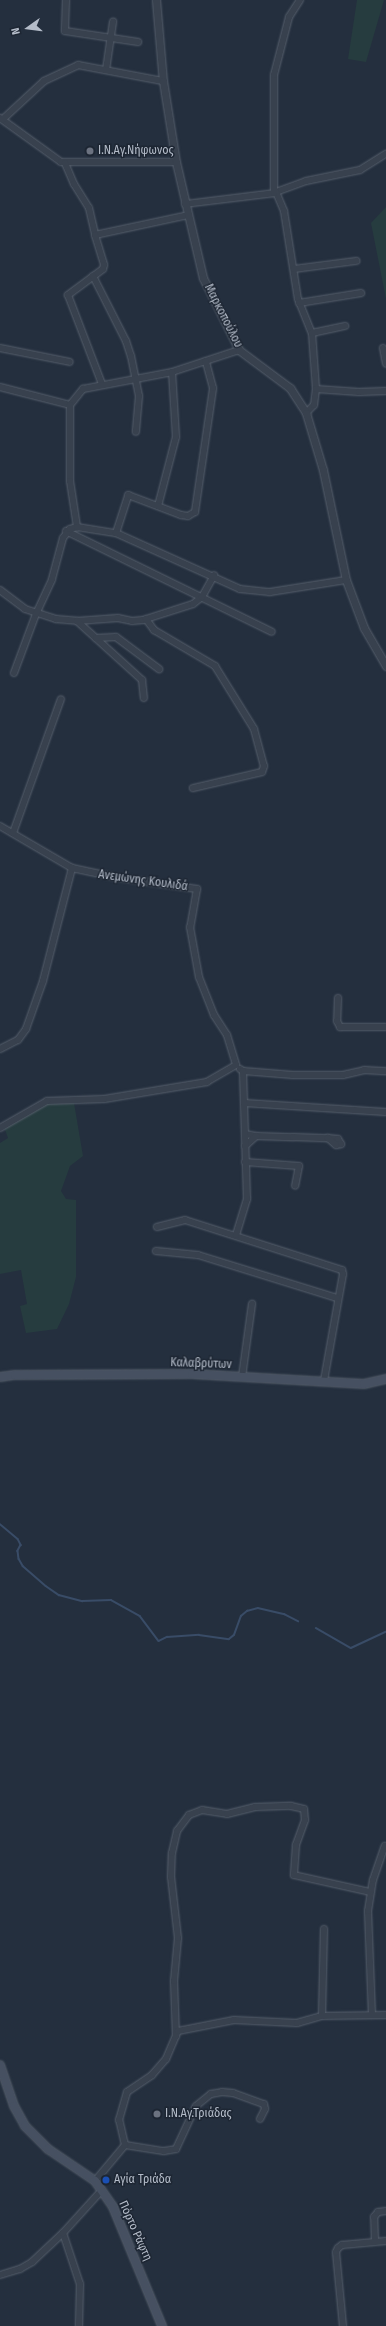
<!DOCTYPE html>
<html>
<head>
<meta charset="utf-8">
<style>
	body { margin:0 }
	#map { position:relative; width:386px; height:2326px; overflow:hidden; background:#242f3e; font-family:"Fira Sans Condensed",sans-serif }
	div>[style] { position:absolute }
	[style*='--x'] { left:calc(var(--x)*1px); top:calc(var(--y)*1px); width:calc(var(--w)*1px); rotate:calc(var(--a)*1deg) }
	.green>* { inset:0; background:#263c3f }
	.stream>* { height:1.5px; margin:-0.75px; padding:0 0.75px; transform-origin:0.75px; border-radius:0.75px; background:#394c67 }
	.roads { filter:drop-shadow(0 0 1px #565f6c) drop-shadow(0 0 1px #565f6c) }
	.minor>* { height:6px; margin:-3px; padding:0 3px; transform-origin:3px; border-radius:3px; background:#38414e }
	.tertiary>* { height:7px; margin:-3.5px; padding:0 3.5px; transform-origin:3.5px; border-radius:3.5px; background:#38414e }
	.secondary>* { height:8px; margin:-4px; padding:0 4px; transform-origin:4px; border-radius:4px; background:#465061 }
	.dots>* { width:11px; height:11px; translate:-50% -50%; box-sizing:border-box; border:2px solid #1d2633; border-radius:50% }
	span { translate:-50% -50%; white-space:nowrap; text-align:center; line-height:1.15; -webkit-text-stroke:3px #1d2633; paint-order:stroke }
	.poi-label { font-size:12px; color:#b4bcc9 }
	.left { translate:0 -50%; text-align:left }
	.street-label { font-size:12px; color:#b4bcc9 }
	.north { position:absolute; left:8px; top:8px; width:40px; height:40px; -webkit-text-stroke:3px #1d2633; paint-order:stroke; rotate:256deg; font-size:11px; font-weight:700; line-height:16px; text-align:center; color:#b4bcc9 }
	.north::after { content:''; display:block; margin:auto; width:14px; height:18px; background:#b4bcc9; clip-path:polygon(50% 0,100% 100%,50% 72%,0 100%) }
</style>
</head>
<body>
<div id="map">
	<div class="green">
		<i style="clip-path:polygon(357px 0,384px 0,366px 62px,348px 59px)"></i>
		<i style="clip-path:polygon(386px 207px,386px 299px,371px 223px)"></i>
		<i style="clip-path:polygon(48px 1103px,74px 1103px,83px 1156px,70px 1166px,61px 1191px,66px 1199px,76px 1200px,76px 1277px,69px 1304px,57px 1329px,26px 1333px,20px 1306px,27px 1304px,21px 1270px,0 1274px,0 1143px,8px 1138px,4px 1127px)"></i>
	</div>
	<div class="stream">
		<i style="--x:0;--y:1524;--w:23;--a:40"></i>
		<i style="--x:18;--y:1539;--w:7;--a:63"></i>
		<i style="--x:21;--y:1545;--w:7;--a:117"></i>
		<i style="--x:18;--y:1551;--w:8;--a:83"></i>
		<i style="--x:19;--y:1559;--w:8;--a:60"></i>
		<i style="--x:23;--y:1566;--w:30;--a:41"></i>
		<i style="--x:46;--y:1586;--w:16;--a:35"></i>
		<i style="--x:59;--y:1595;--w:24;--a:15"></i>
		<i style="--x:82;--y:1601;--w:29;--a:-2"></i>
		<i style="--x:111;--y:1600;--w:33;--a:29"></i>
		<i style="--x:140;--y:1616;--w:31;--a:53"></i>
		<i style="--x:159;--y:1641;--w:9;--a:-27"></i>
		<i style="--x:167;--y:1637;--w:32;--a:-4"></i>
		<i style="--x:199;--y:1635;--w:30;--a:8"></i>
		<i style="--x:229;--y:1639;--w:6;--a:-39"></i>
		<i style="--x:234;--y:1635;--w:20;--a:-70"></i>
		<i style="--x:241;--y:1616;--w:8;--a:-40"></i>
		<i style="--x:247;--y:1611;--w:11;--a:-15"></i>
		<i style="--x:258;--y:1608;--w:27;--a:13"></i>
		<i style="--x:284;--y:1614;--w:16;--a:27"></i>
		<i style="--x:316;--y:1628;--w:40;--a:29.7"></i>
		<i style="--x:351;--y:1648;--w:38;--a:-25"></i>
	</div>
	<div class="roads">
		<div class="minor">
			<i style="--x:66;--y:0;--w:31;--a:92"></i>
			<i style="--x:65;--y:31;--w:74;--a:8.6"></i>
			<i style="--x:106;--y:70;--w:49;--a:-81.7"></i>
			<i style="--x:0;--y:118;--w:75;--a:35.8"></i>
			<i style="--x:61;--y:162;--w:115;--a:0"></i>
			<i style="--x:3;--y:119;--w:56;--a:-42.8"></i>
			<i style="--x:44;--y:81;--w:38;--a:-25"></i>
			<i style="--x:78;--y:65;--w:86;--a:10.7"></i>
			<i style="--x:65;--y:163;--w:23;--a:67"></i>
			<i style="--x:74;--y:184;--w:28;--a:58"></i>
			<i style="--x:89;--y:208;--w:28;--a:77"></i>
			<i style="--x:95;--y:235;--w:95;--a:-12.1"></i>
			<i style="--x:276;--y:192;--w:32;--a:-20"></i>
			<i style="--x:306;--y:181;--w:55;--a:-11.5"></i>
			<i style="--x:360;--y:170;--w:31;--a:-32"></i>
			<i style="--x:274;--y:193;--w:2;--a:-27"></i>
			<i style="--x:276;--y:192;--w:21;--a:67"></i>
			<i style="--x:284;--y:211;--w:89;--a:81"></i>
			<i style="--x:298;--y:299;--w:37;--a:68"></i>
			<i style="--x:312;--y:333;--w:56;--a:85.9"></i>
			<i style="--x:185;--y:204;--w:90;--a:-7"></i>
			<i style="--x:274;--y:193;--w:118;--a:-90"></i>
			<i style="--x:274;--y:75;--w:60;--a:-75.5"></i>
			<i style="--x:289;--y:17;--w:20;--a:-57"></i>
			<i style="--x:95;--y:235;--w:31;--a:73"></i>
			<i style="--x:104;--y:265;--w:4;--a:104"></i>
			<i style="--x:103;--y:269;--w:44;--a:143.4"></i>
			<i style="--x:68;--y:295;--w:95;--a:69.1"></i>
			<i style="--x:294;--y:269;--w:63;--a:-7.4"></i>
			<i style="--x:93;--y:276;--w:73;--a:63.1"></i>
			<i style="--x:126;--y:341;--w:16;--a:72"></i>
			<i style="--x:131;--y:356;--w:41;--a:78.7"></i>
			<i style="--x:139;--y:396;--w:36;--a:95"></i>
			<i style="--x:299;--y:303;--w:63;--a:-9.2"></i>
			<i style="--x:312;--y:333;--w:34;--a:-12"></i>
			<i style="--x:0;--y:348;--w:71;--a:11.3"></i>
			<i style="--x:383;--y:348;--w:16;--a:79"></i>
			<i style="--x:0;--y:387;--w:72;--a:14.4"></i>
			<i style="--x:70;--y:405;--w:21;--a:-51"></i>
			<i style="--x:83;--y:389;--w:91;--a:-10.8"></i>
			<i style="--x:172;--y:372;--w:71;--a:-18.2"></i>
			<i style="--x:70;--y:405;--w:76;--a:90"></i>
			<i style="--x:70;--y:481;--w:47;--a:81.3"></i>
			<i style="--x:306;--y:413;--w:11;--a:-45"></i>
			<i style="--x:314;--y:405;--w:16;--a:-83"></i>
			<i style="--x:316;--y:389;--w:43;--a:4"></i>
			<i style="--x:359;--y:392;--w:27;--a:-2"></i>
			<i style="--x:158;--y:506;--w:71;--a:-75.4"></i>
			<i style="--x:176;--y:437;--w:65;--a:-93.5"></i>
			<i style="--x:66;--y:531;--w:229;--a:26.1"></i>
			<i style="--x:116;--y:533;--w:40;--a:-72"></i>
			<i style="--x:128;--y:495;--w:57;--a:20.7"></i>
			<i style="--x:181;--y:515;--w:7;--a:8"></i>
			<i style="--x:188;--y:516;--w:8;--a:-30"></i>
			<i style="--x:195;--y:512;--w:125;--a:-81.7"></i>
			<i style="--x:213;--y:388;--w:28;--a:-105"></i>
			<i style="--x:0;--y:590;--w:31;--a:37"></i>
			<i style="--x:25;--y:609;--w:33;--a:18"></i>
			<i style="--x:56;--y:619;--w:21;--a:5"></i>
			<i style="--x:77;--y:621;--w:41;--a:-4.2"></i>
			<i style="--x:118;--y:618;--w:14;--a:12"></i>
			<i style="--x:132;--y:621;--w:11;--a:-5"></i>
			<i style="--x:143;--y:620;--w:52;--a:-17.7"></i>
			<i style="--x:193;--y:604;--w:11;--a:-38"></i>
			<i style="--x:202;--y:597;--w:25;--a:-61"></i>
			<i style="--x:146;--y:619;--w:14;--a:54"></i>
			<i style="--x:154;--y:630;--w:71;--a:30.5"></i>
			<i style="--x:215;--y:666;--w:74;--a:58.2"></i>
			<i style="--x:254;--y:729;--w:38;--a:75"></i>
			<i style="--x:264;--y:766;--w:6;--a:108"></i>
			<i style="--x:262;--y:772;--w:71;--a:166.9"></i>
			<i style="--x:77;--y:621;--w:88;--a:42.2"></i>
			<i style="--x:142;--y:680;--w:18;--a:84"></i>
			<i style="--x:96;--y:638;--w:20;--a:-3"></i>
			<i style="--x:116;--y:637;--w:54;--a:36.7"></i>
			<i style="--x:14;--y:673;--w:63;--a:-69.6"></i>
			<i style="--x:36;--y:614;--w:38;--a:-65"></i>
			<i style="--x:52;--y:579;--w:42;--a:-75"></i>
			<i style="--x:63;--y:538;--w:11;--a:-52"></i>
			<i style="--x:70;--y:529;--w:7;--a:-16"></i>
			<i style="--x:77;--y:527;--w:39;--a:9"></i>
			<i style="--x:116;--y:533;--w:136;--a:24.3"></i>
			<i style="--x:240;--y:589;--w:30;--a:6"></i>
			<i style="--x:270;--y:592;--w:77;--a:-9"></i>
			<i style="--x:0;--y:826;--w:83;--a:30.3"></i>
			<i style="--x:13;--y:833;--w:142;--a:-70.3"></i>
			<i style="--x:338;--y:998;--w:23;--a:92"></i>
			<i style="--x:337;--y:1021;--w:7;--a:63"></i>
			<i style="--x:340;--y:1027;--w:46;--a:0"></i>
			<i style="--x:0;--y:1049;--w:20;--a:-27"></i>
			<i style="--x:18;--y:1040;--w:14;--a:-54"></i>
			<i style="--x:26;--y:1029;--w:51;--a:-70.5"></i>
			<i style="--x:43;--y:981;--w:117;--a:-75.6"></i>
			<i style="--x:72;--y:868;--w:43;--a:12.1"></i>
			<i style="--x:114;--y:877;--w:84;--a:8.2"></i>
			<i style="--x:197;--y:889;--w:39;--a:100"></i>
			<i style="--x:190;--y:927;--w:51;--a:79.8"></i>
			<i style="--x:199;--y:977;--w:41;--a:68.5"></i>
			<i style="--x:214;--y:1015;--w:24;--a:57"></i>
			<i style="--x:227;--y:1035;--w:31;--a:73"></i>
			<i style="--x:236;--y:1065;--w:34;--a:150"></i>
			<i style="--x:207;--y:1082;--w:104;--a:170.6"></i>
			<i style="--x:104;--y:1099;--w:57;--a:178"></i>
			<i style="--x:47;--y:1101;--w:54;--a:150.1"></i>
			<i style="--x:240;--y:1069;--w:4;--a:34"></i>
			<i style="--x:243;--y:1071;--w:50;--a:4.6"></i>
			<i style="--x:293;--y:1075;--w:50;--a:0"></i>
			<i style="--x:343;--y:1075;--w:22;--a:-13"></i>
			<i style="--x:364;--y:1070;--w:22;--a:3"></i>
			<i style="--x:244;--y:1103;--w:142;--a:3.6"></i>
			<i style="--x:245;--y:1134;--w:11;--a:10"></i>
			<i style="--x:256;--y:1136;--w:37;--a:2"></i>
			<i style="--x:293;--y:1137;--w:35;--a:2"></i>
			<i style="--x:328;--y:1138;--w:10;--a:6"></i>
			<i style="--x:338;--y:1139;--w:6;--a:59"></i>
			<i style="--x:341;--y:1144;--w:5;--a:169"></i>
			<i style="--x:336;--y:1145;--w:11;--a:-139"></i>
			<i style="--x:245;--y:1146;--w:15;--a:-42"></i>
			<i style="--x:245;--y:1162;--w:54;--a:4.2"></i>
			<i style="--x:299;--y:1166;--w:20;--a:101"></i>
			<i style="--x:157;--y:1227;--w:29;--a:-14"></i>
			<i style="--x:185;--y:1220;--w:165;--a:17.7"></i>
			<i style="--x:342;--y:1270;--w:4;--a:76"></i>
			<i style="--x:343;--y:1274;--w:109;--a:100.1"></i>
			<i style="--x:236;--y:1235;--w:38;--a:-73"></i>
			<i style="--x:247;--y:1199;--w:128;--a:-91.8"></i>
			<i style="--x:156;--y:1251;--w:42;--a:5.4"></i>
			<i style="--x:198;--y:1255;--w:145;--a:17.2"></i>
			<i style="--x:242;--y:1377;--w:74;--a:-82.2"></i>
			<i style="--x:372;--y:2015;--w:104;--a:-92.2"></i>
			<i style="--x:368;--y:1911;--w:31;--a:-81"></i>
			<i style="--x:373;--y:1880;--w:36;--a:-71"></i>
			<i style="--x:322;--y:2016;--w:87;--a:-88.7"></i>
			<i style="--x:176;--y:2036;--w:55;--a:-92.1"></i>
			<i style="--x:174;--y:1981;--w:43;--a:-84.7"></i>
			<i style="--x:178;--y:1938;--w:61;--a:-96.5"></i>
			<i style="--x:171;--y:1877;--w:24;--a:-88"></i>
			<i style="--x:172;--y:1853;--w:23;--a:-77"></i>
			<i style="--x:177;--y:1831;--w:20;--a:-53"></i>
			<i style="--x:189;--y:1815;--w:14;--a:-21"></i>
			<i style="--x:202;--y:1810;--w:25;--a:9"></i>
			<i style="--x:227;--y:1814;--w:29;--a:-14"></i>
			<i style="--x:255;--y:1807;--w:36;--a:-2"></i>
			<i style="--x:291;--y:1806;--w:13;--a:13"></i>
			<i style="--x:304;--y:1809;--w:11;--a:85"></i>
			<i style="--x:305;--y:1820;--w:27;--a:110"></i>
			<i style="--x:296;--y:1845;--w:30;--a:94"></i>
			<i style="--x:294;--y:1875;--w:78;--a:12.6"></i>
			<i style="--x:125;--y:2145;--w:39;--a:9"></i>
			<i style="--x:164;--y:2151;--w:12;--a:-9"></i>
			<i style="--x:176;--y:2149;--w:47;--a:-65.1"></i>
			<i style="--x:196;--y:2106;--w:19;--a:-39"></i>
			<i style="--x:211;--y:2094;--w:11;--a:-10"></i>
			<i style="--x:222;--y:2092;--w:11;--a:5"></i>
			<i style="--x:233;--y:2093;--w:33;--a:20"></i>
			<i style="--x:264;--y:2104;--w:5;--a:79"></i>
			<i style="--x:265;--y:2109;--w:11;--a:117"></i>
			<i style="--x:95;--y:2181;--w:47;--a:-50.2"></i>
			<i style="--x:125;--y:2145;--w:26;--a:-103"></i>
			<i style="--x:119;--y:2120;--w:29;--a:-74"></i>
			<i style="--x:127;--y:2092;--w:30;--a:-34"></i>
			<i style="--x:152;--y:2075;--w:21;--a:-49"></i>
			<i style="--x:166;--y:2059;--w:30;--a:-67"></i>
			<i style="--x:178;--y:2031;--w:57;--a:-11.1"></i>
			<i style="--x:234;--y:2020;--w:63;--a:2.7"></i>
			<i style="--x:297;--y:2023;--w:26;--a:-16"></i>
			<i style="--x:322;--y:2016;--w:64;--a:-0.9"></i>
			<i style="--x:63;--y:2233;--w:54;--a:71.6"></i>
			<i style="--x:80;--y:2284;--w:42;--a:91.4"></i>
			<i style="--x:375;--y:2241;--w:24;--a:-92"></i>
			<i style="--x:374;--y:2217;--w:6;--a:-51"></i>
			<i style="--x:378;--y:2212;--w:8;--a:-7"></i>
			<i style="--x:0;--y:2275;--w:21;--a:-17"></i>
			<i style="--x:20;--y:2269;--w:14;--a:-30"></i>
			<i style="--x:32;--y:2262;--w:42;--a:-43.1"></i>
			<i style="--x:63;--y:2233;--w:58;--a:-47.8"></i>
			<i style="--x:343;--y:2326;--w:74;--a:-95.4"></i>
			<i style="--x:336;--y:2252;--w:4;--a:-63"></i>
			<i style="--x:338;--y:2248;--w:5;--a:-37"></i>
			<i style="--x:342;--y:2245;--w:44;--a:-5.2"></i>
		</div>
		<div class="tertiary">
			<i style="--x:156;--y:0;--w:81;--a:85.1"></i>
			<i style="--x:163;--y:81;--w:82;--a:80.9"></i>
			<i style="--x:176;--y:162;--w:119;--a:76.9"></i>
			<i style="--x:203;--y:278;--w:80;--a:63.4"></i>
			<i style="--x:239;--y:350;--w:64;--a:36.7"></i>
			<i style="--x:290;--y:388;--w:30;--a:57"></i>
			<i style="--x:306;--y:413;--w:59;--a:73.4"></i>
			<i style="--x:323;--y:470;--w:112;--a:78.2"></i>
			<i style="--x:346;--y:580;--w:51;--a:69.4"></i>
			<i style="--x:364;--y:628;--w:44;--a:59.9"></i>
		</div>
		<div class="secondary">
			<i style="--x:0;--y:1377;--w:15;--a:-8"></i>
			<i style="--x:15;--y:1375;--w:177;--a:-0.3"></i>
			<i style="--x:192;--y:1374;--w:172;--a:3.3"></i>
			<i style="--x:364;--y:1384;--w:23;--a:-13"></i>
			<i style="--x:0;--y:2065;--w:43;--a:71.1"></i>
			<i style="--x:14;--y:2106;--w:23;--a:61"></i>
			<i style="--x:25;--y:2126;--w:33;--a:45"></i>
			<i style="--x:48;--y:2149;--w:57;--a:34.2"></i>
			<i style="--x:95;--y:2181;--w:32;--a:55"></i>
			<i style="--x:113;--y:2207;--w:129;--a:67.6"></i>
		</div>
	</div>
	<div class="dots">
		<i style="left:90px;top:151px;background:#6b7280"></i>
		<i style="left:157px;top:2114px;background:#6b7280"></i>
		<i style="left:106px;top:2180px;background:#1a4fb4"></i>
	</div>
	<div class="poi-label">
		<span class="left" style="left:98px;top:151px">Ι.Ν.Αγ.Νήφωνος</span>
		<span class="left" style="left:165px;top:2114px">Ι.Ν.Αγ.Τριάδας</span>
		<span class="left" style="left:114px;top:2180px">Αγία Τριάδα</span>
	</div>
	<div class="street-label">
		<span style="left:223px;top:316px;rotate:63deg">Μαρκοπούλου</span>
		<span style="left:143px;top:881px;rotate:8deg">Ανεμώνης Κουλιδά</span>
		<span style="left:201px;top:1364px;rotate:2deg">Καλαβρύτων</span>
		<span style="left:135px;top:2231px;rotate:66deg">Πόρτο Ράφτη</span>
	</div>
	<div class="north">N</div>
</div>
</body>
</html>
